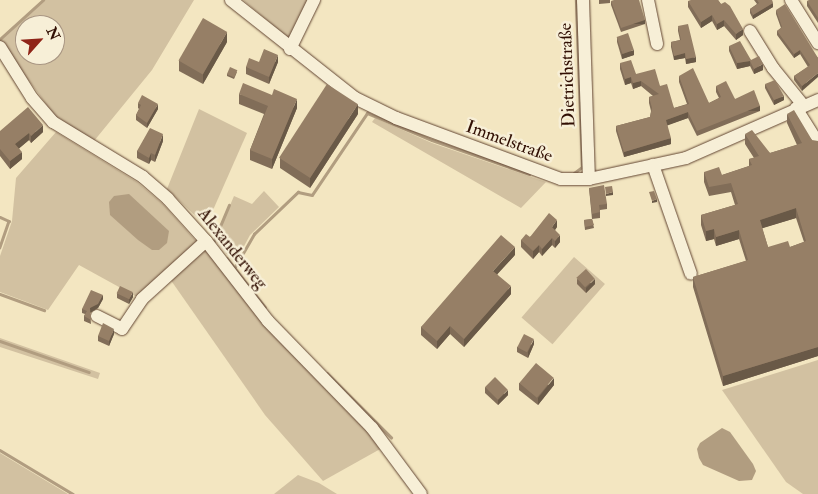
<!DOCTYPE html>
<html>
<head>
<meta charset="utf-8">
<style>
	body { margin:0 }
	#map { position:relative; width:818px; height:494px; overflow:hidden; background:#f3e6c1; font-family:"IM FELL Double Pica",serif }
	div>[style] { position:absolute }
	[style*='--x'] { left:calc(var(--x)*1px); top:calc(var(--y)*1px); width:calc(var(--w)*1px); rotate:calc(var(--a)*1deg) }
	.green>* { inset:0; background:#d2c1a1; transform-origin:0 0 }
	.water>* { inset:0; background:#b19d80 }
	.stream>* { height:2.5px; margin:-1.25px; padding:0 1.25px; transform-origin:1.25px; border-radius:1.25px; background:#b19d80 }
	.roads { filter:drop-shadow(0 0 1px #624532) drop-shadow(0 0 1px #624532) }
	.minor>* { height:12px; margin:-6px; padding:0 6px; transform-origin:6px; border-radius:6px; background:#f7efd7 }
	.wall>* { inset:0; background:#816d58 }
	.shaded-wall>* { inset:0; background:#695947; transform-origin:0 0 }
	.building>* { inset:0; background:#967f66; transform-origin:0 0 }
	span { translate:-50% -50%; white-space:nowrap; text-align:center; line-height:1.15; -webkit-text-stroke:5px #f7efd7; paint-order:stroke }
	.street-label { font-size:18px; color:#310f03 }
	.north { position:absolute; left:15px; top:15px; width:50px; height:50px; box-sizing:border-box; background:#f7efd7; border:1px solid #a89582; border-radius:50%; rotate:64deg; font-size:14px; font-weight:700; line-height:20px; text-align:center; color:#310f03 }
	.north::after { content:''; display:block; margin:auto; width:18px; height:22px; background:#8f2418; clip-path:polygon(50% 0,100% 100%,50% 72%,0 100%) }
</style>
</head>
<body>
<div id="map">
	<div class="green">
		<i style="clip-path:polygon(evenodd,44px 0,194px 0,152px 70px,94px 141px,54px 115px,0 41px,44px 0,25px 25px,55px 25px,55px 55px,25px 55px,25px 25px)"></i>
		<i style="clip-path:polygon(243px 0,310px 0,294px 34px,287px 37px)"></i>
		<i style="clip-path:polygon(199px 109px,247px 133px,206px 226px,167px 189px)"></i>
		<i style="clip-path:polygon(375px 118px,432px 143px,546px 182px,521px 208px,372px 122px)"></i>
		<i style="clip-path:polygon(56px 132px,137px 182px,163px 204px,196px 241px,198px 246px,139px 298px,79px 265px,48px 310px,0 292px,0 256px,12px 221px,16px 178px)"></i>
		<i style="clip-path:polygon(264px 191px,279px 207px,250px 235px,235px 263px,215px 241px,234px 196px,252px 204px)"></i>
		<i style="clip-path:polygon(203px 249px,212px 252px,382px 448px,323px 481px,265px 415px,170px 279px)"></i>
		<i style="left:574px;top:257px;width:41px;height:80px;rotate:41deg"></i>
		<i style="clip-path:polygon(0 338px,100px 373px,98px 379px,0 347px)"></i>
		<i style="clip-path:polygon(818px 360px,818px 494px,803px 494px,786px 482px,722px 390px)"></i>
		<i style="clip-path:polygon(0 453px,68px 494px,0 494px)"></i>
		<i style="clip-path:polygon(298px 475px,319px 483px,337px 494px,274px 494px)"></i>
	</div>
	<div class="water">
		<i style="clip-path:polygon(129px 194px,169px 231px,167px 243px,159px 250px,152px 250px,138px 240px,110px 215px,109px 202px,114px 196px)"></i>
		<i style="clip-path:polygon(722px 428px,730px 432px,753px 464px,756px 471px,752px 480px,739px 481px,703px 465px,699px 458px,697px 449px,700px 443px)"></i>
	</div>
	<div class="stream">
		<i style="--x:0;--y:39;--w:58;--a:-42.2"></i>
		<i style="--x:574;--y:173;--w:10;--a:-37"></i>
		<i style="--x:582;--y:167;--w:167;--a:-92.1"></i>
		<i style="--x:0;--y:217;--w:10;--a:24"></i>
		<i style="--x:9;--y:221;--w:28;--a:109"></i>
		<i style="--x:213;--y:243;--w:41;--a:-67.2"></i>
		<i style="--x:227;--y:258;--w:62;--a:52.2"></i>
		<i style="--x:235;--y:267;--w:38;--a:-60"></i>
		<i style="--x:254;--y:234;--w:61;--a:-43.7"></i>
		<i style="--x:298;--y:192;--w:14;--a:12"></i>
		<i style="--x:312;--y:195;--w:99;--a:-56.1"></i>
		<i style="--x:367;--y:113;--w:70;--a:22.6"></i>
		<i style="--x:432;--y:140;--w:103;--a:19.3"></i>
		<i style="--x:0;--y:294;--w:47;--a:20"></i>
		<i style="--x:0;--y:341;--w:94;--a:19.2"></i>
		<i style="--x:327;--y:373;--w:91;--a:45"></i>
		<i style="--x:0;--y:450;--w:85;--a:31.1"></i>
	</div>
	<div class="roads">
		<div class="minor">
			<i style="--x:231;--y:0;--w:158;--a:38.3"></i>
			<i style="--x:355;--y:98;--w:46;--a:26"></i>
			<i style="--x:396;--y:118;--w:176;--a:20.3"></i>
			<i style="--x:561;--y:179;--w:28;--a:0"></i>
			<i style="--x:589;--y:179;--w:99;--a:-12.2"></i>
			<i style="--x:686;--y:158;--w:144;--a:-23.7"></i>
			<i style="--x:583;--y:0;--w:179;--a:88.1"></i>
			<i style="--x:648;--y:0;--w:45;--a:78.4"></i>
			<i style="--x:791;--y:0;--w:51;--a:57.9"></i>
			<i style="--x:750;--y:31;--w:44;--a:58.1"></i>
			<i style="--x:773;--y:68;--w:48;--a:51"></i>
			<i style="--x:0;--y:47;--w:60;--a:57.9"></i>
			<i style="--x:32;--y:98;--w:32;--a:49"></i>
			<i style="--x:53;--y:122;--w:105;--a:31.4"></i>
			<i style="--x:143;--y:177;--w:33;--a:41"></i>
			<i style="--x:168;--y:199;--w:57;--a:47.9"></i>
			<i style="--x:206;--y:241;--w:101;--a:52.2"></i>
			<i style="--x:268;--y:321;--w:149;--a:45.8"></i>
			<i style="--x:372;--y:428;--w:82;--a:53.4"></i>
			<i style="--x:290;--y:49;--w:55;--a:-63.9"></i>
			<i style="--x:796;--y:108;--w:41;--a:57.8"></i>
			<i style="--x:653;--y:165;--w:115;--a:70.8"></i>
			<i style="--x:97;--y:316;--w:28;--a:27"></i>
			<i style="--x:122;--y:329;--w:36;--a:-56"></i>
			<i style="--x:142;--y:299;--w:86;--a:-42.2"></i>
		</div>
	</div>
	<div class="wall">
		<i style="clip-path:polygon(599px 0,610px 0,610px 3px,599px 4px)"></i>
		<i style="clip-path:polygon(718px 0,743px 35px,736px 40px,724px 26px,717px 30px,712px 21px,701px 28px,688px 7px,688px 1px)"></i>
		<i style="clip-path:polygon(754px 0,772px 0,773px 7px,753px 19px,750px 13px,750px 9px,757px 4px)"></i>
		<i style="clip-path:polygon(818px 0,818px 23px,807px 6px,807px 1px)"></i>
		<i style="clip-path:polygon(611px 1px,645px 24px,621px 32px,611px 5px)"></i>
		<i style="clip-path:polygon(776px 10px,818px 58px,802px 91px,794px 80px,794px 76px,808px 67px,800px 54px,794px 58px,777px 35px,777px 31px,781px 28px,776px 14px)"></i>
		<i style="clip-path:polygon(678px 26px,696px 62px,686px 64px,685px 58px,674px 60px,671px 47px,671px 42px,680px 40px,678px 31px)"></i>
		<i style="clip-path:polygon(617px 37px,634px 55px,622px 59px,617px 42px)"></i>
		<i style="clip-path:polygon(227px 42px,203px 84px,179px 71px,179px 61px)"></i>
		<i style="clip-path:polygon(729px 46px,751px 60px,763px 70px,754px 74px,750px 66px,737px 69px,729px 51px)"></i>
		<i style="clip-path:polygon(259px 62px,278px 62px,269px 84px,246px 74px,246px 67px)"></i>
		<i style="clip-path:polygon(620px 63px,636px 74px,660px 86px,674px 108px,687px 104px,679px 82px,679px 76px,709px 103px,719px 98px,716px 92px,716px 86px,735px 99px,760px 111px,697px 136px,688px 118px,667px 125px,671px 144px,624px 157px,616px 131px,616px 126px,650px 117px,651px 111px,649px 103px,649px 97px,653px 96px,641px 86px,633px 89px,631px 83px,625px 85px,620px 69px)"></i>
		<i style="clip-path:polygon(237px 72px,234px 79px,227px 76px,227px 74px)"></i>
		<i style="clip-path:polygon(765px 84px,784px 100px,774px 105px,765px 88px)"></i>
		<i style="clip-path:polygon(239px 94px,297px 108px,272px 169px,250px 160px,250px 150px,264px 114px,239px 104px)"></i>
		<i style="clip-path:polygon(138px 103px,158px 109px,147px 128px,136px 120px,136px 115px,139px 109px,138px 108px)"></i>
		<i style="clip-path:polygon(358px 114px,310px 188px,280px 168px,280px 158px)"></i>
		<i style="clip-path:polygon(evenodd,787px 114px,812px 140px,818px 356px,723px 386px,693px 287px,693px 277px,746px 261px,739px 239px,716px 246px,714px 239px,706px 241px,701px 225px,701px 215px,735px 205px,731px 192px,709px 196px,704px 182px,704px 172px,722px 175px,749px 166px,749px 159px,754px 158px,745px 144px,745px 134px,770px 153px,797px 145px,787px 123px,787px 114px,796px 218px,804px 242px,790px 247px,768px 247px,762px 228px,796px 218px)"></i>
		<i style="clip-path:polygon(0 131px,43px 132px,31px 143px,29px 140px,19px 148px,22px 159px,10px 169px,0 156px)"></i>
		<i style="clip-path:polygon(163px 141px,155px 162px,151px 160px,149px 164px,137px 158px,137px 151px)"></i>
		<i style="clip-path:polygon(589px 188px,607px 204px,607px 209px,600px 210px,600px 218px,592px 219px,594px 228px,585px 230px,584px 220px,592px 219px)"></i>
		<i style="clip-path:polygon(557px 227px,555px 230px,560px 242px,555px 248px,552px 245px,542px 256px,539px 252px,533px 259px,521px 247px,521px 240px)"></i>
		<i style="clip-path:polygon(515px 255px,497px 274px,511px 294px,464px 347px,450px 334px,437px 349px,421px 335px,421px 327px)"></i>
		<i style="clip-path:polygon(577px 279px,595px 284px,586px 293px,577px 284px)"></i>
		<i style="clip-path:polygon(117px 293px,133px 297px,129px 304px,117px 298px)"></i>
		<i style="clip-path:polygon(103px 299px,98px 308px,90px 312px,91px 324px,84px 321px,84px 316px,85px 314px,82px 313px,82px 309px)"></i>
		<i style="clip-path:polygon(114px 334px,109px 346px,98px 341px,98px 336px)"></i>
		<i style="clip-path:polygon(534px 344px,528px 358px,517px 352px,517px 347px)"></i>
		<i style="clip-path:polygon(519px 383px,554px 385px,538px 405px,519px 390px)"></i>
		<i style="clip-path:polygon(485px 387px,508px 395px,498px 405px,485px 393px)"></i>
	</div>
	<div class="shaded-wall">
		<i style="clip-path:polygon(773px 3px,773px 7px,753px 19px,753px 15px)"></i>
		<i style="clip-path:polygon(712px 15px,712px 21px,701px 28px,701px 22px)"></i>
		<i style="left:645px;top:20px;width:4px;height:25px;rotate:90deg"></i>
		<i style="clip-path:polygon(724px 20px,724px 26px,717px 30px,717px 24px)"></i>
		<i style="clip-path:polygon(743px 29px,743px 35px,736px 40px,736px 34px)"></i>
		<i style="clip-path:polygon(227px 32px,227px 42px,203px 84px,203px 74px)"></i>
		<i style="clip-path:polygon(634px 50px,634px 55px,622px 59px,622px 54px)"></i>
		<i style="clip-path:polygon(800px 50px,800px 54px,794px 58px,794px 54px)"></i>
		<i style="clip-path:polygon(685px 53px,685px 58px,674px 60px,674px 56px)"></i>
		<i style="clip-path:polygon(278px 55px,278px 62px,269px 84px,269px 77px)"></i>
		<i style="clip-path:polygon(696px 57px,696px 62px,686px 64px,686px 59px)"></i>
		<i style="clip-path:polygon(750px 61px,750px 66px,737px 69px,737px 63px)"></i>
		<i style="clip-path:polygon(763px 64px,763px 70px,754px 74px,754px 69px)"></i>
		<i style="clip-path:polygon(818px 73px,818px 77px,802px 91px,802px 86px)"></i>
		<i style="clip-path:polygon(631px 77px,631px 83px,625px 85px,625px 79px)"></i>
		<i style="clip-path:polygon(641px 81px,641px 86px,633px 89px,633px 83px)"></i>
		<i style="clip-path:polygon(784px 96px,784px 100px,774px 105px,774px 100px)"></i>
		<i style="clip-path:polygon(297px 99px,297px 108px,272px 169px,272px 159px)"></i>
		<i style="clip-path:polygon(158px 104px,158px 109px,147px 128px,147px 123px)"></i>
		<i style="clip-path:polygon(358px 104px,358px 114px,310px 188px,310px 178px)"></i>
		<i style="left:760px;top:106px;width:5px;height:68px;rotate:90deg"></i>
		<i style="clip-path:polygon(688px 112px,688px 118px,666px 126px,666px 120px)"></i>
		<i style="clip-path:polygon(43px 125px,43px 132px,31px 143px,31px 136px)"></i>
		<i style="clip-path:polygon(29px 133px,29px 140px,15px 152px,15px 144px)"></i>
		<i style="clip-path:polygon(163px 134px,163px 141px,155px 162px,155px 155px)"></i>
		<i style="clip-path:polygon(671px 138px,671px 144px,624px 157px,624px 152px)"></i>
		<i style="clip-path:polygon(22px 152px,22px 159px,10px 169px,10px 161px)"></i>
		<i style="clip-path:polygon(151px 153px,151px 160px,149px 164px,149px 158px)"></i>
		<i style="clip-path:polygon(613px 192px,613px 195px,606px 196px,606px 194px)"></i>
		<i style="clip-path:polygon(657px 199px,657px 202px,652px 203px,652px 201px)"></i>
		<i style="clip-path:polygon(796px 208px,796px 218px,760px 229px,760px 220px)"></i>
		<i style="clip-path:polygon(557px 220px,557px 227px,552px 234px,552px 227px)"></i>
		<i style="clip-path:polygon(714px 229px,714px 239px,706px 241px,706px 231px)"></i>
		<i style="clip-path:polygon(739px 230px,739px 239px,716px 246px,716px 237px)"></i>
		<i style="clip-path:polygon(560px 235px,560px 242px,555px 248px,555px 241px)"></i>
		<i style="clip-path:polygon(552px 238px,552px 245px,542px 256px,542px 249px)"></i>
		<i style="clip-path:polygon(539px 245px,539px 252px,533px 259px,533px 251px)"></i>
		<i style="clip-path:polygon(515px 247px,515px 255px,493px 279px,493px 271px)"></i>
		<i style="clip-path:polygon(595px 279px,595px 284px,586px 293px,586px 288px)"></i>
		<i style="clip-path:polygon(511px 286px,511px 294px,464px 347px,464px 339px)"></i>
		<i style="clip-path:polygon(133px 292px,133px 297px,129px 304px,129px 299px)"></i>
		<i style="clip-path:polygon(103px 295px,103px 299px,98px 308px,90px 313px,90px 308px)"></i>
		<i style="clip-path:polygon(450px 326px,450px 334px,437px 349px,437px 341px)"></i>
		<i style="clip-path:polygon(114px 329px,114px 334px,109px 346px,109px 341px)"></i>
		<i style="clip-path:polygon(534px 339px,534px 344px,528px 358px,528px 352px)"></i>
		<i style="clip-path:polygon(818px 347px,818px 356px,723px 386px,723px 376px)"></i>
		<i style="clip-path:polygon(554px 378px,554px 385px,538px 405px,538px 398px)"></i>
		<i style="clip-path:polygon(508px 390px,508px 395px,498px 405px,498px 400px)"></i>
	</div>
	<div class="building">
		<i style="clip-path:polygon(614px 0,639px 0,645px 20px,621px 28px,611px 1px)"></i>
		<i style="clip-path:polygon(691px 0,718px 0,721px 4px,725px 2px,730px 6px,743px 29px,736px 34px,724px 20px,717px 24px,712px 15px,701px 22px,688px 1px)"></i>
		<i style="clip-path:polygon(757px 0,772px 0,773px 3px,753px 15px,750px 9px,759px 3px)"></i>
		<i style="clip-path:polygon(809px 0,818px 0,818px 18px,807px 1px)"></i>
		<i style="clip-path:polygon(785px 4px,818px 58px,818px 73px,802px 86px,794px 76px,810px 65px,800px 50px,794px 54px,777px 31px,782px 27px,776px 10px)"></i>
		<i style="left:203px;top:18px;width:28px;height:49px;rotate:30deg"></i>
		<i style="clip-path:polygon(688px 24px,696px 57px,686px 59px,685px 53px,674px 56px,671px 42px,681px 40px,678px 26px)"></i>
		<i style="left:628px;top:33px;width:18px;height:12px;rotate:71deg"></i>
		<i style="clip-path:polygon(740px 41px,751px 60px,759px 56px,763px 64px,754px 69px,750px 61px,737px 63px,729px 46px)"></i>
		<i style="clip-path:polygon(264px 49px,278px 55px,269px 77px,246px 67px,249px 58px,259px 62px)"></i>
		<i style="clip-path:polygon(631px 60px,636px 74px,655px 69px,660px 86px,667px 84px,674px 108px,689px 104px,679px 76px,693px 68px,709px 103px,721px 97px,716px 86px,726px 81px,735px 99px,754px 90px,760px 106px,697px 131px,688px 112px,666px 120px,671px 138px,624px 152px,616px 126px,650px 117px,652px 108px,649px 97px,659px 94px,641px 81px,633px 83px,631px 77px,625px 79px,620px 63px)"></i>
		<i style="left:230px;top:67px;width:8px;height:8px;rotate:23deg"></i>
		<i style="clip-path:polygon(775px 80px,784px 96px,774px 100px,765px 84px)"></i>
		<i style="clip-path:polygon(243px 83px,272px 95px,274px 89px,297px 99px,272px 159px,250px 150px,268px 106px,239px 94px)"></i>
		<i style="left:327px;top:84px;width:37px;height:88px;rotate:33deg"></i>
		<i style="clip-path:polygon(142px 95px,158px 104px,147px 123px,136px 115px,141px 105px,138px 103px)"></i>
		<i style="clip-path:polygon(28px 107px,43px 125px,31px 136px,29px 133px,15px 144px,22px 152px,10px 161px,0 149px,0 131px)"></i>
		<i style="clip-path:polygon(evenodd,794px 110px,812px 140px,818px 141px,818px 347px,723px 376px,693px 277px,748px 260px,739px 230px,716px 237px,714px 229px,706px 231px,701px 215px,738px 204px,731px 183px,709px 187px,704px 172px,719px 167px,722px 175px,752px 165px,749px 159px,759px 156px,745px 134px,752px 130px,770px 153px,802px 143px,787px 114px,794px 110px,796px 208px,806px 241px,790px 247px,788px 241px,768px 247px,760px 220px,796px 208px)"></i>
		<i style="clip-path:polygon(150px 128px,163px 134px,155px 155px,151px 153px,149px 158px,137px 151px)"></i>
		<i style="clip-path:polygon(604px 185px,607px 204px,599px 205px,600px 212px,592px 214px,589px 188px)"></i>
		<i style="clip-path:polygon(612px 186px,613px 192px,606px 194px,605px 187px)"></i>
		<i style="clip-path:polygon(654px 191px,657px 199px,652px 201px,649px 192px)"></i>
		<i style="clip-path:polygon(549px 213px,557px 220px,552px 227px,560px 235px,555px 241px,552px 238px,542px 249px,539px 245px,533px 251px,521px 240px,526px 234px,530px 237px)"></i>
		<i style="clip-path:polygon(592px 219px,594px 225px,585px 227px,584px 220px)"></i>
		<i style="clip-path:polygon(501px 235px,515px 247px,493px 271px,511px 286px,464px 339px,450px 326px,437px 341px,421px 327px)"></i>
		<i style="left:586px;top:269px;width:13px;height:13px;rotate:48deg"></i>
		<i style="left:120px;top:286px;width:14px;height:8px;rotate:25deg"></i>
		<i style="clip-path:polygon(91px 290px,103px 295px,98px 304px,90px 308px,91px 320px,84px 316px,87px 311px,82px 309px)"></i>
		<i style="clip-path:polygon(103px 323px,114px 329px,109px 341px,98px 336px)"></i>
		<i style="left:524px;top:334px;width:11px;height:15px;rotate:27deg"></i>
		<i style="left:536px;top:363px;width:23px;height:26px;rotate:40deg"></i>
		<i style="left:495px;top:377px;width:18px;height:14px;rotate:45deg"></i>
	</div>
	<div class="street-label">
		<span style="left:568px;top:75px;rotate:-92deg">Dietrichstraße</span>
		<span style="left:509px;top:142px;rotate:20deg">Immelstraße</span>
		<span style="left:232px;top:249px;rotate:51deg">Alexanderweg</span>
	</div>
	<div class="north">N</div>
</div>
</body>
</html>
